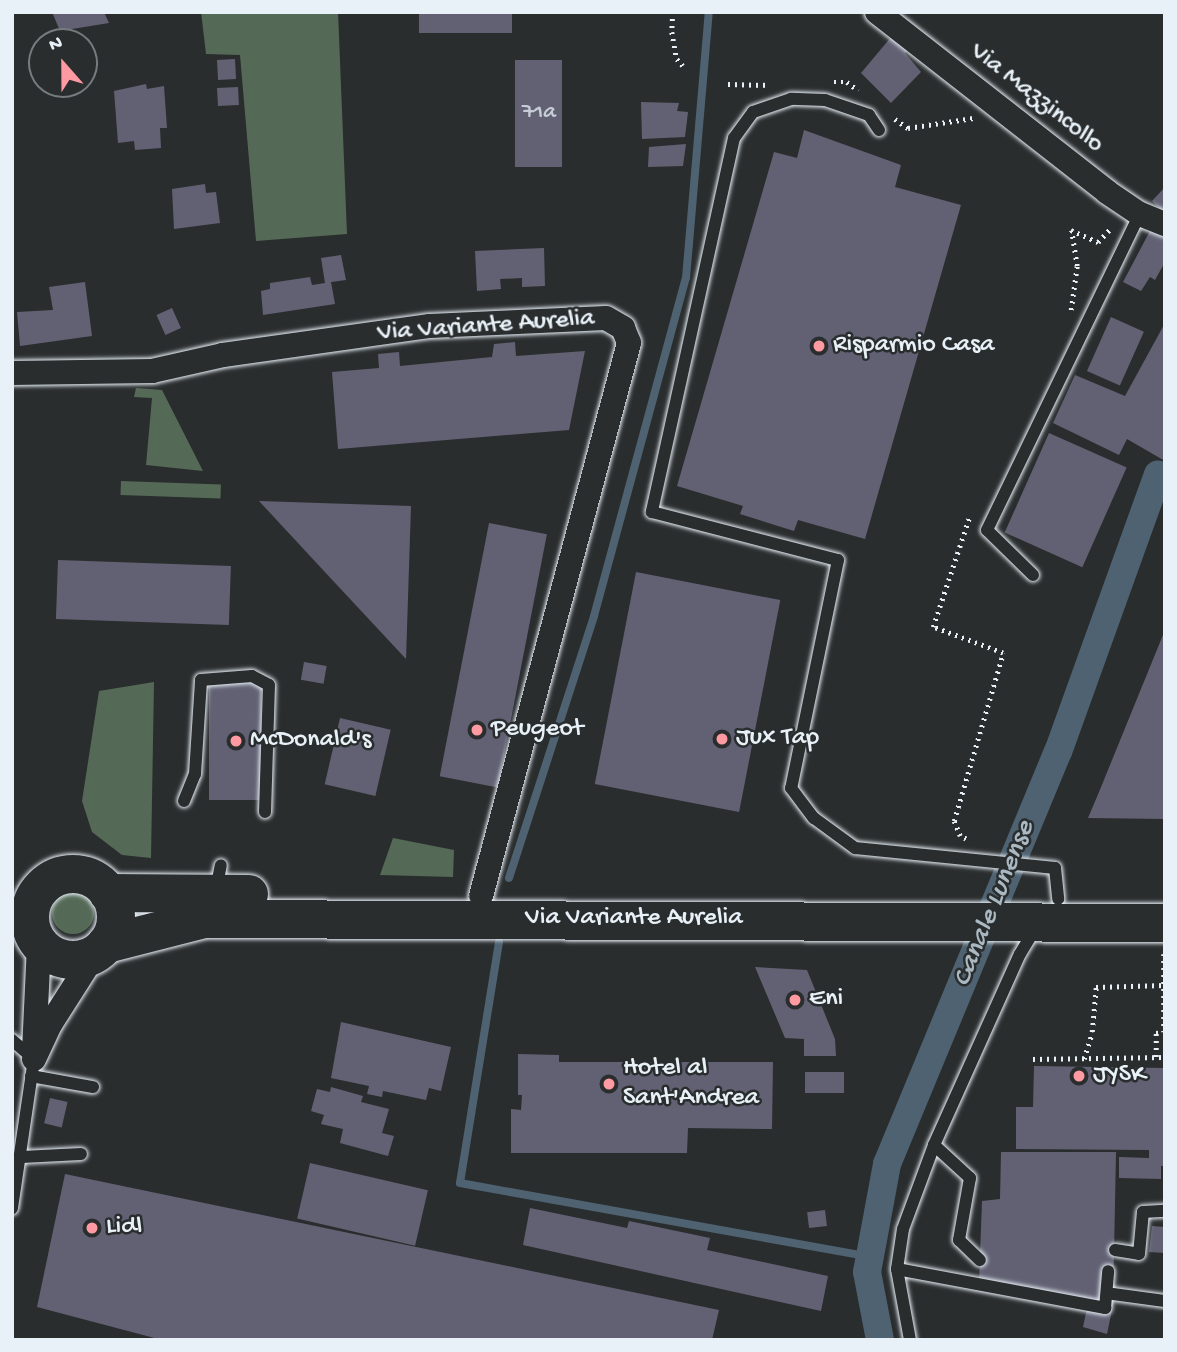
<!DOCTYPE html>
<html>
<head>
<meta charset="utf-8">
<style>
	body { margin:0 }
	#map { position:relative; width:1177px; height:1352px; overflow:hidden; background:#2a2d2e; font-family:"Gochi Hand",sans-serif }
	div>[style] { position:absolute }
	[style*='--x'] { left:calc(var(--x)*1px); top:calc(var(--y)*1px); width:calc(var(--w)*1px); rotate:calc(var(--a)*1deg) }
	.green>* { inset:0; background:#556a56; transform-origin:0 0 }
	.round { border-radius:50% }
	.stream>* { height:8px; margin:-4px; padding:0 4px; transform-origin:4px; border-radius:4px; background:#4e6271 }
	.canal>* { height:28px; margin:-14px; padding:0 14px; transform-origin:14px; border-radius:14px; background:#4e6271 }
	.building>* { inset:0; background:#626173; transform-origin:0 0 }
	.path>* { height:4.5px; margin-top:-2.25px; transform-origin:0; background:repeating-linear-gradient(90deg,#e8f1f8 0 2px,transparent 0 7px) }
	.roads { filter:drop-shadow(0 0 2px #e8f1f8) drop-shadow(0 0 2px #e8f1f8) }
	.service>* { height:12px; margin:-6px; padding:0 6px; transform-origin:6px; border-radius:6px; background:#2a2d2e }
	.minor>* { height:24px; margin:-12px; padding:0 12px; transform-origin:12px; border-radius:12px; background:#2a2d2e }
	.primary>* { height:38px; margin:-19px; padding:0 19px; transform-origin:19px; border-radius:19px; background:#2a2d2e }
	.primary>.ring { margin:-19px; padding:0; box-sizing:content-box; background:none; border:38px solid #2a2d2e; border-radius:50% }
	.dots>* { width:19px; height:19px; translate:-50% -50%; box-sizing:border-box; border:4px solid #2a2d2e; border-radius:50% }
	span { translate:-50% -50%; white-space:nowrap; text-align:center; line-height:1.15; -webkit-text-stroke:5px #2a2d2e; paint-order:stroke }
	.number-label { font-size:23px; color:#c6cdd7 }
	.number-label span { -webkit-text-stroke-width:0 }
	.street-label { font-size:26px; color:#e8f1f8 }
	.poi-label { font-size:26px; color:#e8f1f8 }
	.left { translate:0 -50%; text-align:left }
	.water-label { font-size:28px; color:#aab8c2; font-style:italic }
	.frame { position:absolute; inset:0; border:14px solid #e8f1f8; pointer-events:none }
	.north { position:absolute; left:28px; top:28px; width:70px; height:70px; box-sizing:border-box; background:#2a2d2e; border:2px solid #767b7f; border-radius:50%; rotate:339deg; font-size:19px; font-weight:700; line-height:28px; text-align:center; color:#e8f1f8 }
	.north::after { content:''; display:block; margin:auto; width:24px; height:32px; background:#ff9aa2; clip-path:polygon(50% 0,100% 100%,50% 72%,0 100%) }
</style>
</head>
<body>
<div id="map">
	<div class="green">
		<i style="clip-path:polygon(201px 12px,338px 12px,347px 234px,256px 241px,240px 55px,206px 54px)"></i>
		<i style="clip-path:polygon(136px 388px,162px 390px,203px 471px,146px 465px,152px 398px,134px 397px)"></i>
		<i style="left:121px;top:481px;width:100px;height:14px;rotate:2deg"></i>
		<i style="clip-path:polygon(154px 682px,151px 858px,122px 855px,92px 832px,82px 801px,99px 691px)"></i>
		<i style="clip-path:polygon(393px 838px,454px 850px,453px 877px,380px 875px)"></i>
		<i class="round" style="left:52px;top:892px;width:42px;height:42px"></i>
	</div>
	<div class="stream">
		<i style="--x:509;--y:878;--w:275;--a:-72"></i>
		<i style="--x:594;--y:616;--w:350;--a:-74.8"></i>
		<i style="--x:686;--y:278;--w:267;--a:-85.1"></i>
		<i style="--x:499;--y:942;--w:244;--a:99.2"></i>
		<i style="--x:460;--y:1183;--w:417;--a:10.2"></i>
	</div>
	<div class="canal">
		<i style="--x:880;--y:1340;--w:69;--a:-100.8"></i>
		<i style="--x:867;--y:1272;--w:110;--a:-79.5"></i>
		<i style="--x:887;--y:1164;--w:446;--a:-67.5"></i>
		<i style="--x:1058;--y:752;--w:295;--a:-70.2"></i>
	</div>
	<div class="building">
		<i style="clip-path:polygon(52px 12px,104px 12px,109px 23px,60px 31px)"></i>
		<i style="left:419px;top:12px;width:93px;height:21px"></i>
		<i style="clip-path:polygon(892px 36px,908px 50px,905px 53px,921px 72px,891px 103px,861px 73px)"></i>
		<i style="left:235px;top:59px;width:20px;height:18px;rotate:87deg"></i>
		<i style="left:515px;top:60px;width:47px;height:107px"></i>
		<i style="clip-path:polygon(146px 84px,147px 89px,164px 86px,167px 128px,160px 128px,161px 148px,135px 150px,134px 141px,118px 143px,114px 91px)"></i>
		<i style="left:238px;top:87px;width:18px;height:21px;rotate:87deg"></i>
		<i style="clip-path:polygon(641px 102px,679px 103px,677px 111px,688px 112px,685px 137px,642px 139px)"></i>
		<i style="clip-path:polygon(804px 130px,901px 165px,895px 187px,961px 205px,865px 539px,798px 520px,794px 531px,740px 514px,743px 506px,677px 486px,774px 152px,797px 158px)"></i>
		<i style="clip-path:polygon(686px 144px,683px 166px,648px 167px,649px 147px)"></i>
		<i style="clip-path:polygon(205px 184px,206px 193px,216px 192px,220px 223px,174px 229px,172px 189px)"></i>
		<i style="clip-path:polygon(1165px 187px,1165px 214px,1152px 201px)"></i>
		<i style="clip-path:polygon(1151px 229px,1165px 235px,1165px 262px,1155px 280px,1150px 277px,1141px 291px,1123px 282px)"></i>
		<i style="clip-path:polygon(544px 248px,545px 286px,522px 287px,522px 278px,500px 279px,501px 289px,477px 291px,475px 251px)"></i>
		<i style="clip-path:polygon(341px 255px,346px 280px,331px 282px,335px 304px,263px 315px,261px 291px,270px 289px,270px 283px,310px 277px,312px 285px,325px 283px,321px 258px)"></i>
		<i style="clip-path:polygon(85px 282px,92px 336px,20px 346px,17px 312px,53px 310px,49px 287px)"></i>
		<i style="left:172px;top:308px;width:22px;height:17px;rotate:66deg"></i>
		<i style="left:1111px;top:317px;width:36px;height:59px;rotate:24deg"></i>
		<i style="clip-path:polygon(1165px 323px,1165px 461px,1127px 439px,1119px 455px,1053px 423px,1075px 375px,1125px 396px)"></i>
		<i style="clip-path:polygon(515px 342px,516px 356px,585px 351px,569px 430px,338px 449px,332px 372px,379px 368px,378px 354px,399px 352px,400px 366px,492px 357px,494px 344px)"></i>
		<i style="left:1049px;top:433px;width:85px;height:109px;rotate:24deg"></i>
		<i style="clip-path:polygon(259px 501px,411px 506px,406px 659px,323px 570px)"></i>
		<i style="left:489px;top:523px;width:59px;height:258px;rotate:11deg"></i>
		<i style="left:58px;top:560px;width:173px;height:59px;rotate:2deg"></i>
		<i style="left:636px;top:572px;width:147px;height:216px;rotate:11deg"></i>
		<i style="clip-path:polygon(1165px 630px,1165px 819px,1088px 818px,1099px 792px)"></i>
		<i style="left:304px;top:662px;width:23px;height:18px;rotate:10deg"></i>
		<i style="left:209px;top:683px;width:52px;height:117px"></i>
		<i style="left:340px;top:718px;width:52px;height:68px;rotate:13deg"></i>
		<i style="clip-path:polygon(755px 967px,807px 970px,835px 1039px,836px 1056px,804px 1056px,804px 1039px,785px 1038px)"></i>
		<i style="clip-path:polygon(341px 1022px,451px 1047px,441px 1091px,429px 1088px,426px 1100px,383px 1091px,382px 1097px,367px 1094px,369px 1086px,331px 1078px)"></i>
		<i style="clip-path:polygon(518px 1054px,559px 1055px,559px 1062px,773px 1062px,772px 1129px,688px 1128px,687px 1153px,511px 1153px,511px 1109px,521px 1110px,522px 1095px,518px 1095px)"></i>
		<i style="clip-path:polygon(1034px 1066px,1165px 1068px,1165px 1166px,1161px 1166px,1161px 1179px,1119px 1178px,1119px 1157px,1149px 1158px,1149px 1150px,1016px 1149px,1016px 1107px,1033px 1107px)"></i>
		<i style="left:805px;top:1072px;width:39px;height:21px"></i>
		<i style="clip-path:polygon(331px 1087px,363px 1096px,361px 1102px,389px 1109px,382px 1133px,394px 1136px,388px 1156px,340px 1143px,343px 1129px,321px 1124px,324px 1115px,311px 1111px,317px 1089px,330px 1092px)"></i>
		<i style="left:50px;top:1098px;width:18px;height:26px;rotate:13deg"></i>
		<i style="clip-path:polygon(1001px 1152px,1116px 1152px,1113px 1305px,1107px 1334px,1083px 1327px,1087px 1308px,979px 1282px,982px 1201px,1000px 1199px)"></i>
		<i style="left:310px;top:1163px;width:121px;height:57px;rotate:13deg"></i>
		<i style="clip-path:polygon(65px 1174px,719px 1310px,712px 1340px,162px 1340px,37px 1307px)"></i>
		<i style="clip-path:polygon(530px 1208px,627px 1228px,629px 1221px,710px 1238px,707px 1250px,828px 1276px,821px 1311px,523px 1245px)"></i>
		<i style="left:825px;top:1210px;width:16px;height:18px;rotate:83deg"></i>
		<i style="clip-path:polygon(1152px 1226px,1165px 1227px,1165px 1253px,1149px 1252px)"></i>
	</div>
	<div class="path">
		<i style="--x:673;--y:12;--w:20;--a:93"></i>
		<i style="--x:672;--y:32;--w:27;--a:80"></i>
		<i style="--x:677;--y:59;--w:9;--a:49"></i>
		<i style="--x:834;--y:82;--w:13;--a:0"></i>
		<i style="--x:847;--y:82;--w:14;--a:36"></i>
		<i style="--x:728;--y:84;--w:42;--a:1.4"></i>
		<i style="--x:895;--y:119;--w:16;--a:35"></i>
		<i style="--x:908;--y:128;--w:66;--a:-8.7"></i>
		<i style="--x:1071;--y:310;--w:44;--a:-82.2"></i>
		<i style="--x:1077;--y:266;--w:36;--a:-99"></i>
		<i style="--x:1071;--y:230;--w:30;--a:24"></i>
		<i style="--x:1098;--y:242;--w:19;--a:-47"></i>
		<i style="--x:966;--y:839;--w:7;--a:-153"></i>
		<i style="--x:960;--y:836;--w:16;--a:-112"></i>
		<i style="--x:954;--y:821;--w:175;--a:-73.7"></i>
		<i style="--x:1003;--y:653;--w:75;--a:-159.6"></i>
		<i style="--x:933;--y:627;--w:115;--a:-71.7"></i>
		<i style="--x:1164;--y:954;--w:78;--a:90"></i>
		<i style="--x:1156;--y:1057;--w:24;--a:-90"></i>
		<i style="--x:1156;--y:1033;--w:8;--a:-7"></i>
		<i style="--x:1033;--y:1059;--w:132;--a:-0.9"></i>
		<i style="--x:1084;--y:1059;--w:28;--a:-73"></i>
		<i style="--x:1092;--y:1032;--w:45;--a:-84.9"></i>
		<i style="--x:1096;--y:987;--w:69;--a:-1.7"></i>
	</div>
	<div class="roads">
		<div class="service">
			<i style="--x:879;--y:130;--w:18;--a:-124"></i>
			<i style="--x:869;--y:115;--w:46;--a:-161.2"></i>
			<i style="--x:825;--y:100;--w:34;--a:-178"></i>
			<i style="--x:791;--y:99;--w:40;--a:161.1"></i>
			<i style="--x:753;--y:112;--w:32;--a:126"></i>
			<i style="--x:734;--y:138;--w:383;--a:102.4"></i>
			<i style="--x:652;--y:512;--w:192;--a:14.5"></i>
			<i style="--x:838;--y:560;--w:233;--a:101.6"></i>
			<i style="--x:791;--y:788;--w:38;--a:53"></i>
			<i style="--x:814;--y:818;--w:51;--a:36.2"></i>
			<i style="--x:855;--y:848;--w:201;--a:5.7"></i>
			<i style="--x:1055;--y:868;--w:31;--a:84"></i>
			<i style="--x:1033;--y:575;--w:64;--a:-135.6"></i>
			<i style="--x:987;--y:530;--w:351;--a:-64.2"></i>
			<i style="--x:184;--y:801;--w:29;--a:-68"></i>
			<i style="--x:195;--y:774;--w:94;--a:-86.3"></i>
			<i style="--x:201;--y:680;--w:51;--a:-4.5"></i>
			<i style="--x:252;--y:676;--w:19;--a:28"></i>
			<i style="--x:269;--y:685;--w:127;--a:91.8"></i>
			<i style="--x:216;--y:890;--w:25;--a:-79"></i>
			<i style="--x:12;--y:1040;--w:29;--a:41"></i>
			<i style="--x:34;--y:1059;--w:151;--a:98.4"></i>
			<i style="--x:31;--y:1076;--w:63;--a:10.1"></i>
			<i style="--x:934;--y:1145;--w:49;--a:42.5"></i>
			<i style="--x:970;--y:1178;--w:63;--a:100.1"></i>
			<i style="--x:959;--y:1240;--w:29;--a:44"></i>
			<i style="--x:22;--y:1157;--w:59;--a:-2.9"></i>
			<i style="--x:1115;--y:1250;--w:24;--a:9"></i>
			<i style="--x:1139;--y:1254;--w:42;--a:-84.6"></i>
			<i style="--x:1143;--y:1212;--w:22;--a:-3"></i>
			<i style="--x:897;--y:1269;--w:212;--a:10.6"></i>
			<i style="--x:1105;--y:1308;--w:37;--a:-85"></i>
			<i style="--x:1113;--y:1294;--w:52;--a:7.7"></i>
			<i style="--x:910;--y:1340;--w:72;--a:-100.4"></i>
			<i style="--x:897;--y:1269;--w:40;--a:-81.5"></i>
			<i style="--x:903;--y:1229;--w:90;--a:-69.7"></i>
			<i style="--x:934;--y:1145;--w:209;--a:-65.8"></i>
			<i style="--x:1020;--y:954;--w:31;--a:-59"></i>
		</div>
		<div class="minor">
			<i style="--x:877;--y:12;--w:292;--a:38"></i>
			<i style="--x:1107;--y:192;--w:40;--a:34"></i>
			<i style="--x:1140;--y:214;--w:27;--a:22"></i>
			<i style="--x:12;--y:373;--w:140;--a:-0.8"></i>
			<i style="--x:152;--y:371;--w:73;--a:-12.7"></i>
			<i style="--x:223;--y:355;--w:209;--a:-8"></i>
			<i style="--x:430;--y:326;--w:176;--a:-2.6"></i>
			<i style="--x:606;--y:318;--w:20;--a:30"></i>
			<i style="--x:623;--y:328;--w:16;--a:68"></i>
			<i style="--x:629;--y:343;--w:572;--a:104.98"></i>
			<i style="--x:34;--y:1051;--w:108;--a:-87.3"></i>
			<i style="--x:34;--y:1059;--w:40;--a:-65"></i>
			<i style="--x:51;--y:1023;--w:82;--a:-57.5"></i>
		</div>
		<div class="primary">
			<i class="ring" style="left:30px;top:874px;width:48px;height:48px"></i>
			<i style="--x:108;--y:893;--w:141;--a:0.4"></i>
			<i style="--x:106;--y:944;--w:101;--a:-14.3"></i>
			<i style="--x:204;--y:919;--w:961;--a:0.24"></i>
		</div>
	</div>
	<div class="dots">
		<i style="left:819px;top:346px;background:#ff9aa2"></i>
		<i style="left:477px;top:730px;background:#ff9aa2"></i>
		<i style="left:722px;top:739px;background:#ff9aa2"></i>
		<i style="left:236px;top:741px;background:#ff9aa2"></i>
		<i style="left:795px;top:1000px;background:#ff9aa2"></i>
		<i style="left:1079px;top:1076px;background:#ff9aa2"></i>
		<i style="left:609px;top:1084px;background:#ff9aa2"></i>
		<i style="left:92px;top:1228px;background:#ff9aa2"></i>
	</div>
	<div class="number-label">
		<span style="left:539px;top:113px">71a</span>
	</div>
	<div class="street-label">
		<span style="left:1036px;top:99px;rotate:38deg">Via Mazzincollo</span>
		<span style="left:486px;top:327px;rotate:-4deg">Via Variante Aurelia</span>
		<span style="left:634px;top:919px">Via Variante Aurelia</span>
	</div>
	<div class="poi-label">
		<span class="left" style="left:833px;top:346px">Risparmio Casa</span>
		<span class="left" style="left:491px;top:730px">Peugeot</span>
		<span class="left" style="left:736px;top:739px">Jux Tap</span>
		<span class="left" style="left:250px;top:741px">McDonald's</span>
		<span class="left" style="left:809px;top:1000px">Eni</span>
		<span class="left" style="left:623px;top:1084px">Hotel al<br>Sant'Andrea</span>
		<span class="left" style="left:1093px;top:1076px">JYSK</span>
		<span class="left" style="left:106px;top:1228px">Lidl</span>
	</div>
	<div class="water-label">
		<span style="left:995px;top:904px;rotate:-68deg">Canale Lunense</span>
	</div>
	<div class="frame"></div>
	<div class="north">N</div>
</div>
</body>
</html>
